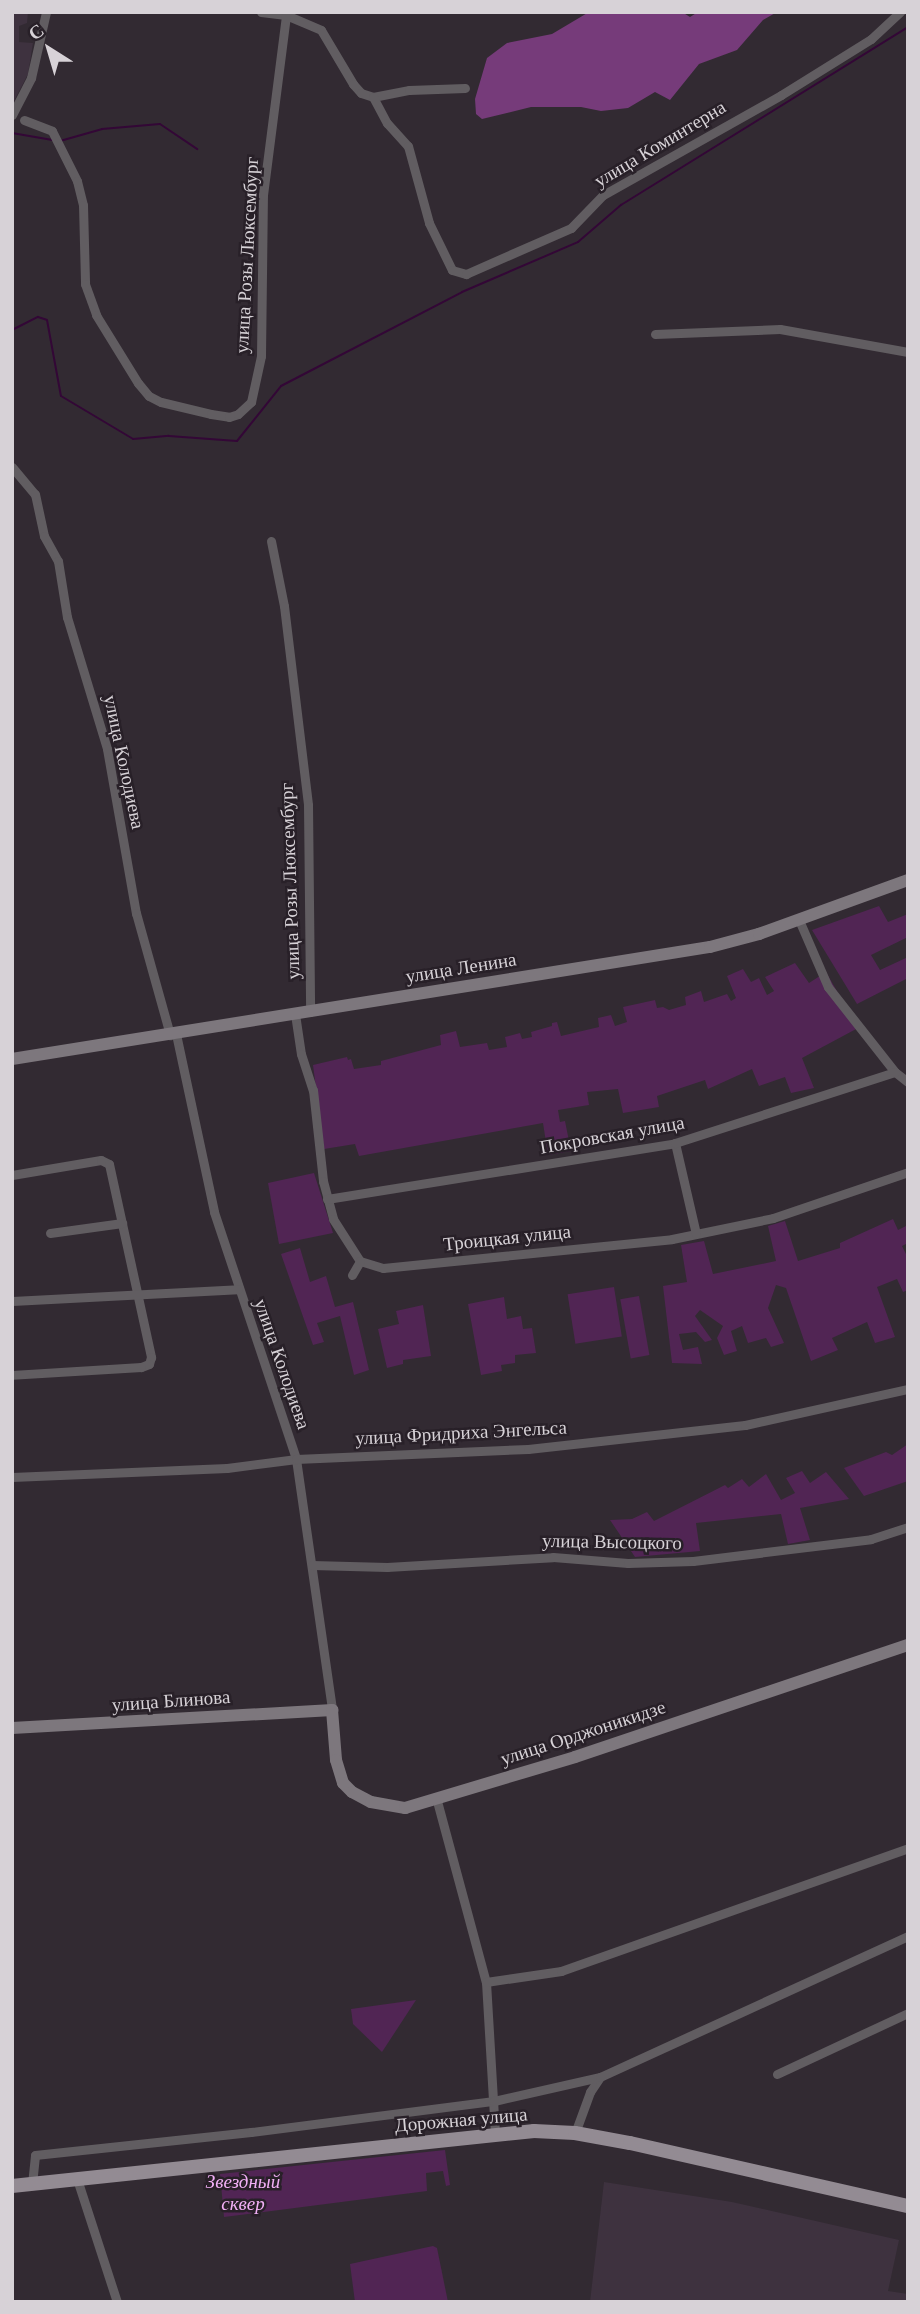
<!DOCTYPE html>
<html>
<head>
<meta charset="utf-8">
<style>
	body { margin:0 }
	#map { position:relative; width:920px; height:2314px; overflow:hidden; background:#322a32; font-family:"Times New Roman",serif }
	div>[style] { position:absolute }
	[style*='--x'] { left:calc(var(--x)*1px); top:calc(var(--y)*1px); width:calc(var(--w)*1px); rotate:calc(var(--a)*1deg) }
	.built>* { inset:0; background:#3e323f }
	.green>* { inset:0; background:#512554; transform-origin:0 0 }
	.forest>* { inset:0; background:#763b7a }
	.stream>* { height:2px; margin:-1px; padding:0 1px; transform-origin:1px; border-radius:1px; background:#330736 }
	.street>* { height:9px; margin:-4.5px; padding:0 4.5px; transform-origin:4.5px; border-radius:4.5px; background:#615d61 }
	.secondary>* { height:12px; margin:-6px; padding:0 6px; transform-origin:6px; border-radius:6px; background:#7d777d }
	.primary>* { height:14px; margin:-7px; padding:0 7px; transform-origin:7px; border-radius:7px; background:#938b93 }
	span { translate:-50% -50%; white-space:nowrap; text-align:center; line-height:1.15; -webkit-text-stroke:5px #282028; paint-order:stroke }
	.street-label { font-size:19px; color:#d7d2d7 }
	.park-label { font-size:19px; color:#f1aff5; font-style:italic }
	.frame { position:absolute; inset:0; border:14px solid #d7d2d7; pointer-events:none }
	.north { position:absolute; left:14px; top:14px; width:70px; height:70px; -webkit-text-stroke:5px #282028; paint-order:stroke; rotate:323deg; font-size:19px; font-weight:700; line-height:28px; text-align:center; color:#d7d2d7 }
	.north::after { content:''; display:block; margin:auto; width:24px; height:32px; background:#d7d2d7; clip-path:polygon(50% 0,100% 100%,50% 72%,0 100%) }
</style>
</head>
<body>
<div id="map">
	<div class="built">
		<i style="clip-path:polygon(12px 12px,28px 12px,27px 23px,19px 26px,19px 42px,33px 43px,28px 74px,12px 105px)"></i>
		<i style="clip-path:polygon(604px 2182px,732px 2202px,899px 2240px,888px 2291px,908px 2294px,908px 2302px,590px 2302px)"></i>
	</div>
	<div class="green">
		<i style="clip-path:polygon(879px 906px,888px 922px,908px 914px,908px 937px,871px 955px,880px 970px,908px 957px,908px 978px,857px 1004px,812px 930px)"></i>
		<i style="clip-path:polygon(795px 963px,809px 983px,826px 972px,858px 1028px,802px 1058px,814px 1088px,791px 1093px,785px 1077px,759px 1086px,752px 1069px,708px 1089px,705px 1080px,657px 1096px,659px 1107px,623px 1113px,618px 1089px,587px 1092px,589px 1105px,558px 1110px,560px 1122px,565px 1121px,571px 1151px,548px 1155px,543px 1123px,359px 1156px,355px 1144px,324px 1149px,313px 1065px,347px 1057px,348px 1060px,351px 1059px,354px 1069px,381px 1065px,381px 1061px,441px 1045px,440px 1035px,456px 1031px,460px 1047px,487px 1043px,489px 1050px,507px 1047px,505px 1037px,520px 1033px,522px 1039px,532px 1037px,531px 1032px,552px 1026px,552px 1023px,557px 1022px,561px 1036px,599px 1027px,598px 1018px,611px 1015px,615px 1026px,627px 1022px,623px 1007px,655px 1000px,657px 1008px,663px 1007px,669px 1010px,686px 1005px,685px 997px,701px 991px,704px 1002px,727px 994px,731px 1001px,736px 998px,727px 976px,743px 969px,751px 982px,759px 978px,767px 995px,774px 991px,765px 977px)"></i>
		<i style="clip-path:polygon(314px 1173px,333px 1233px,279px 1244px,268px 1183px)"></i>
		<i style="clip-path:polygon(893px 1219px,898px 1230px,908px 1225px,908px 1243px,902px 1246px,908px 1258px,908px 1290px,903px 1292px,897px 1279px,877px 1287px,895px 1337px,875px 1343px,867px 1322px,832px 1338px,838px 1350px,811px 1361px,786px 1288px,776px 1285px,768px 1308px,784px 1343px,771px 1347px,766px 1338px,748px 1343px,742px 1326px,731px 1331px,737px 1351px,724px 1355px,717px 1338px,723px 1326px,700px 1310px,695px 1316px,712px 1340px,705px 1342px,696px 1332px,679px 1334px,683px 1350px,698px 1347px,702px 1364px,672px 1363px,663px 1286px,687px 1282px,681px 1245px,704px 1241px,713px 1274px,776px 1261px,768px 1226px,785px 1221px,798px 1261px,840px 1248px,840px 1243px)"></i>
		<i style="clip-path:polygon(300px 1248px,310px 1282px,326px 1276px,335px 1307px,353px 1302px,369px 1370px,354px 1375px,340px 1316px,317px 1323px,324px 1342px,313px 1345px,281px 1254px)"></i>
		<i style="left:614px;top:1287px;width:50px;height:47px;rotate:81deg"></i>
		<i style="left:639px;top:1296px;width:60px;height:19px;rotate:80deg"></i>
		<i style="clip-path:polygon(504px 1297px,507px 1319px,521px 1316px,523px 1329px,532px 1328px,536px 1353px,515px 1355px,515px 1363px,501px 1365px,502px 1371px,481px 1375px,468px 1304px)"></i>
		<i style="clip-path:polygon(423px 1305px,431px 1356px,403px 1360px,403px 1364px,387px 1368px,378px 1329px,399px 1324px,396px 1311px)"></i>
		<i style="clip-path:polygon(908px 1444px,908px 1481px,864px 1496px,844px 1468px,886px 1452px,892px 1455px)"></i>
		<i style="clip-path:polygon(802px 1471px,810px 1483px,826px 1472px,849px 1499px,800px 1508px,810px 1540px,788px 1544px,781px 1514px,696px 1523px,700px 1551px,635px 1557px,610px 1520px,632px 1519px,647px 1512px,654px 1521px,725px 1485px,728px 1488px,742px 1479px,749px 1487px,766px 1474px,781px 1500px,795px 1493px,786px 1478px)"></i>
		<i style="clip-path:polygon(416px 2000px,382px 2052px,353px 2024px,351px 2009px)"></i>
		<i style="clip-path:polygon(445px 2150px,450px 2185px,446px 2186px,443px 2171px,426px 2173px,427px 2191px,224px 2217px,220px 2174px)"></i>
		<i style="clip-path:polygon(433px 2246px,437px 2248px,448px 2302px,355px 2302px,350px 2264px)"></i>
	</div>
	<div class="forest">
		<i style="clip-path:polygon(589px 12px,682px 12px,690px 17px,698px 12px,777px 12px,763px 20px,737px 50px,699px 64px,670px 100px,655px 92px,628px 108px,601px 111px,581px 107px,531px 107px,482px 119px,476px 114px,475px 99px,487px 58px,507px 43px,552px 34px)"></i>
	</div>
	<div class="stream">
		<i style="--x:12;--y:133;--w:41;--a:9.9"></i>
		<i style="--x:60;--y:141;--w:44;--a:-15.9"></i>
		<i style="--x:102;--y:129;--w:58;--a:-4.9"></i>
		<i style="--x:160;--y:124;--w:45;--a:34"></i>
		<i style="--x:12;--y:330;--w:29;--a:-27"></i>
		<i style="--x:38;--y:317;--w:9;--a:18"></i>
		<i style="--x:47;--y:320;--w:77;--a:79.6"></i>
		<i style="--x:61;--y:396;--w:84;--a:30.8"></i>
		<i style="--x:133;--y:439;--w:36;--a:-5"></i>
		<i style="--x:169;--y:436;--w:68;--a:4.2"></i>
		<i style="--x:237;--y:441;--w:70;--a:-51.3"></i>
		<i style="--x:281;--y:386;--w:204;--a:-27.4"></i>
		<i style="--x:462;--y:292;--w:126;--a:-23.3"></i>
		<i style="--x:578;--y:242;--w:57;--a:-40.7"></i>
		<i style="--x:621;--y:205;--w:338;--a:-31.8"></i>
	</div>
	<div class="street">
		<i style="--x:261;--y:12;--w:25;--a:7"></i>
		<i style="--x:286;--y:15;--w:38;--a:23"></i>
		<i style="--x:321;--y:30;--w:63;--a:59.3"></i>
		<i style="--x:353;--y:84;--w:12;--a:48"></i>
		<i style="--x:361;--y:93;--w:13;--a:18"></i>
		<i style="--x:373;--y:97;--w:37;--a:-11"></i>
		<i style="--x:409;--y:90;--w:56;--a:-2"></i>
		<i style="--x:373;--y:97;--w:30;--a:62"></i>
		<i style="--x:387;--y:123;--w:31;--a:48"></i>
		<i style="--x:408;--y:146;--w:80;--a:74.7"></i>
		<i style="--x:429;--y:223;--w:52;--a:63.9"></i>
		<i style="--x:452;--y:270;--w:15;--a:16"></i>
		<i style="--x:466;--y:274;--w:115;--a:-23.7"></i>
		<i style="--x:571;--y:228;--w:46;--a:-45.9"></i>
		<i style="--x:603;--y:195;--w:204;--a:-29.3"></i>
		<i style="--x:781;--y:95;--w:106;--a:-31.9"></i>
		<i style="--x:871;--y:39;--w:40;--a:-43"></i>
		<i style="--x:12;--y:115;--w:42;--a:-62.8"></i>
		<i style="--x:31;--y:78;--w:68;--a:-77.2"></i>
		<i style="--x:24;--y:120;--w:30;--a:21"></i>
		<i style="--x:52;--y:131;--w:56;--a:63.4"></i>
		<i style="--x:77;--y:181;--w:25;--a:76"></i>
		<i style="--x:83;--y:205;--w:79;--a:88.5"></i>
		<i style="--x:85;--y:284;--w:33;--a:70"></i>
		<i style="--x:96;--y:315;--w:80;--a:58.3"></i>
		<i style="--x:138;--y:383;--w:17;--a:50"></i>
		<i style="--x:149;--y:396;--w:13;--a:27"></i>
		<i style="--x:161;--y:402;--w:51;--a:13.5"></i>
		<i style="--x:211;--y:414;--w:18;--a:9"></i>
		<i style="--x:229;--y:417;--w:9;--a:-18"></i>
		<i style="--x:238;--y:414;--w:18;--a:-43"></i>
		<i style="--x:251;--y:402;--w:47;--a:-77.7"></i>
		<i style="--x:261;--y:356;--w:161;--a:-89.3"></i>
		<i style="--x:263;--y:195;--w:181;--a:-82.7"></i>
		<i style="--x:655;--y:334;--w:125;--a:-2.3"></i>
		<i style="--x:780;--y:329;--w:130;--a:10.2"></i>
		<i style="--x:12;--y:467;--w:35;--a:50"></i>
		<i style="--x:35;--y:494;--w:43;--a:77.9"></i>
		<i style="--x:44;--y:536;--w:29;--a:61"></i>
		<i style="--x:58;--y:561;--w:57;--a:80.9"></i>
		<i style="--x:67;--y:617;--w:138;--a:73.1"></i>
		<i style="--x:107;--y:749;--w:167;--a:80"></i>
		<i style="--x:136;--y:913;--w:127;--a:74.4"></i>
		<i style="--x:271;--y:541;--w:66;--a:78.7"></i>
		<i style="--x:284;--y:606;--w:200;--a:83.1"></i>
		<i style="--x:308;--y:805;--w:207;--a:89.4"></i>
		<i style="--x:799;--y:920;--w:73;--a:66.6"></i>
		<i style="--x:828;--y:987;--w:108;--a:51.8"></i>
		<i style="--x:895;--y:1072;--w:16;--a:38"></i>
		<i style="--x:295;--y:1014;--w:40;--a:81.5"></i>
		<i style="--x:301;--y:1054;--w:38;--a:72"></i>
		<i style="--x:313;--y:1090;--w:92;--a:83.7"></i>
		<i style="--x:323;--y:1181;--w:39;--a:75"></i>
		<i style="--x:333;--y:1219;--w:50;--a:57.3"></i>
		<i style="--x:360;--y:1261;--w:24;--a:17"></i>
		<i style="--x:383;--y:1268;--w:290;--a:-5.7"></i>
		<i style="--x:672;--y:1239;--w:103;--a:-11.7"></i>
		<i style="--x:773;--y:1218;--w:143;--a:-18.8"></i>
		<i style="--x:176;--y:1034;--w:182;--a:77.9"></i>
		<i style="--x:214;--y:1212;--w:260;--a:71.6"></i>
		<i style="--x:296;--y:1459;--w:254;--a:81.8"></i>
		<i style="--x:675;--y:1143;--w:93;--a:77"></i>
		<i style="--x:12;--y:1175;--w:90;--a:-9.6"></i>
		<i style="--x:101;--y:1160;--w:9;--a:27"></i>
		<i style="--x:109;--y:1164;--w:198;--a:77.7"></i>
		<i style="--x:151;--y:1357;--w:7;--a:106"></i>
		<i style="--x:149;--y:1364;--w:9;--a:159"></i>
		<i style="--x:141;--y:1367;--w:129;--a:176.5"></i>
		<i style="--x:327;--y:1199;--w:352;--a:-9.1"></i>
		<i style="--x:675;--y:1143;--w:231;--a:-17.9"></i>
		<i style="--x:50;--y:1233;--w:73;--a:-7.9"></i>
		<i style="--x:352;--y:1275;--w:16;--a:-60"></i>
		<i style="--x:12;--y:1301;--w:226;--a:-3"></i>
		<i style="--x:12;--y:1477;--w:215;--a:-2.4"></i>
		<i style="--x:227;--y:1468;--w:70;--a:-7.4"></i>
		<i style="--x:296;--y:1459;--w:232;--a:-2.5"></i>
		<i style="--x:528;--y:1449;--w:218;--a:-6.3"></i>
		<i style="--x:745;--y:1425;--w:167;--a:-12.5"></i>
		<i style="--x:312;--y:1565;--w:75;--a:1.5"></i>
		<i style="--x:387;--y:1567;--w:166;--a:-3.4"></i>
		<i style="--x:553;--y:1557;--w:75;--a:4.6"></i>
		<i style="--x:628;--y:1563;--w:65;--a:-1.8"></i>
		<i style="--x:693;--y:1561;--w:179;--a:-7"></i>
		<i style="--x:871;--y:1539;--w:39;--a:-18"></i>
		<i style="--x:437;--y:1801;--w:188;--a:74.9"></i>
		<i style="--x:486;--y:1982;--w:151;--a:86.6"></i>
		<i style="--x:486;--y:1982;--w:76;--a:-8.3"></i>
		<i style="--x:561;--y:1971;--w:368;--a:-19.5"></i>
		<i style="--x:777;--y:2074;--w:145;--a:-25"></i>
		<i style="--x:575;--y:2133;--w:44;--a:-69.9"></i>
		<i style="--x:590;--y:2092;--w:18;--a:-56"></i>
		<i style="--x:77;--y:2179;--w:129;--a:72"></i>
		<i style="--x:32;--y:2184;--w:29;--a:-84"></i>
		<i style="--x:35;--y:2155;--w:217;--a:-6.1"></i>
		<i style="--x:251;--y:2132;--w:245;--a:-7.3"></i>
		<i style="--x:494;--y:2101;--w:109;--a:-12.8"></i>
		<i style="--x:600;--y:2077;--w:339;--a:-24.6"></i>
	</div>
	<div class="secondary">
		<i style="--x:12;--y:1059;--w:707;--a:-9.12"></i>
		<i style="--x:710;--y:947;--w:51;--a:-14.9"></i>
		<i style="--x:759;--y:934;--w:158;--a:-19.9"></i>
		<i style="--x:12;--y:1728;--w:321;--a:-3.2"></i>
		<i style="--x:332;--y:1710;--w:50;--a:85.4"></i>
		<i style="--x:336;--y:1760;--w:24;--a:73"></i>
		<i style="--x:343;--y:1783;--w:13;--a:45"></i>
		<i style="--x:352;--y:1792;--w:21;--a:28"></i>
		<i style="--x:371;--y:1802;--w:35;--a:10"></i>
		<i style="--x:405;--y:1808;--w:177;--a:-16.7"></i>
		<i style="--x:575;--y:1757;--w:351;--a:-18.6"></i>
	</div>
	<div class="primary">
		<i style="--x:12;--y:2186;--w:525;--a:-6.01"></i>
		<i style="--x:534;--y:2131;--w:41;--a:2.8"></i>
		<i style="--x:575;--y:2133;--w:56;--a:10.3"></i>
		<i style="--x:630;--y:2143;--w:285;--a:12.8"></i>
	</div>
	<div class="street-label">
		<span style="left:660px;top:144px;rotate:-31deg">улица Коминтерна</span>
		<span style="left:247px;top:255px;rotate:-87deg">улица Розы Люксембург</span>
		<span style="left:124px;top:762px;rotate:78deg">улица Колодиева</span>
		<span style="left:290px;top:881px;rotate:-92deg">улица Розы Люксембург</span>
		<span style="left:461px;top:968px;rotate:-9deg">улица Ленина</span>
		<span style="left:612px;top:1135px;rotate:-10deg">Покровская улица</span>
		<span style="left:507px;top:1238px;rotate:-6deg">Троицкая улица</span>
		<span style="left:282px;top:1364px;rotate:71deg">улица Колодиева</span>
		<span style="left:461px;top:1433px;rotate:-3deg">улица Фридриха Энгельса</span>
		<span style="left:612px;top:1542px;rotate:1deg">улица Высоцкого</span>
		<span style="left:171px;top:1701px;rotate:-4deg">улица Блинова</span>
		<span style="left:583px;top:1733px;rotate:-18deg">улица Орджоникидзе</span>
		<span style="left:461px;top:2120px;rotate:-5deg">Дорожная улица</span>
	</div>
	<div class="park-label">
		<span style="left:243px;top:2193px">Звездный<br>сквер</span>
	</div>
	<div class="frame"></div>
	<div class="north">С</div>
</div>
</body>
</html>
